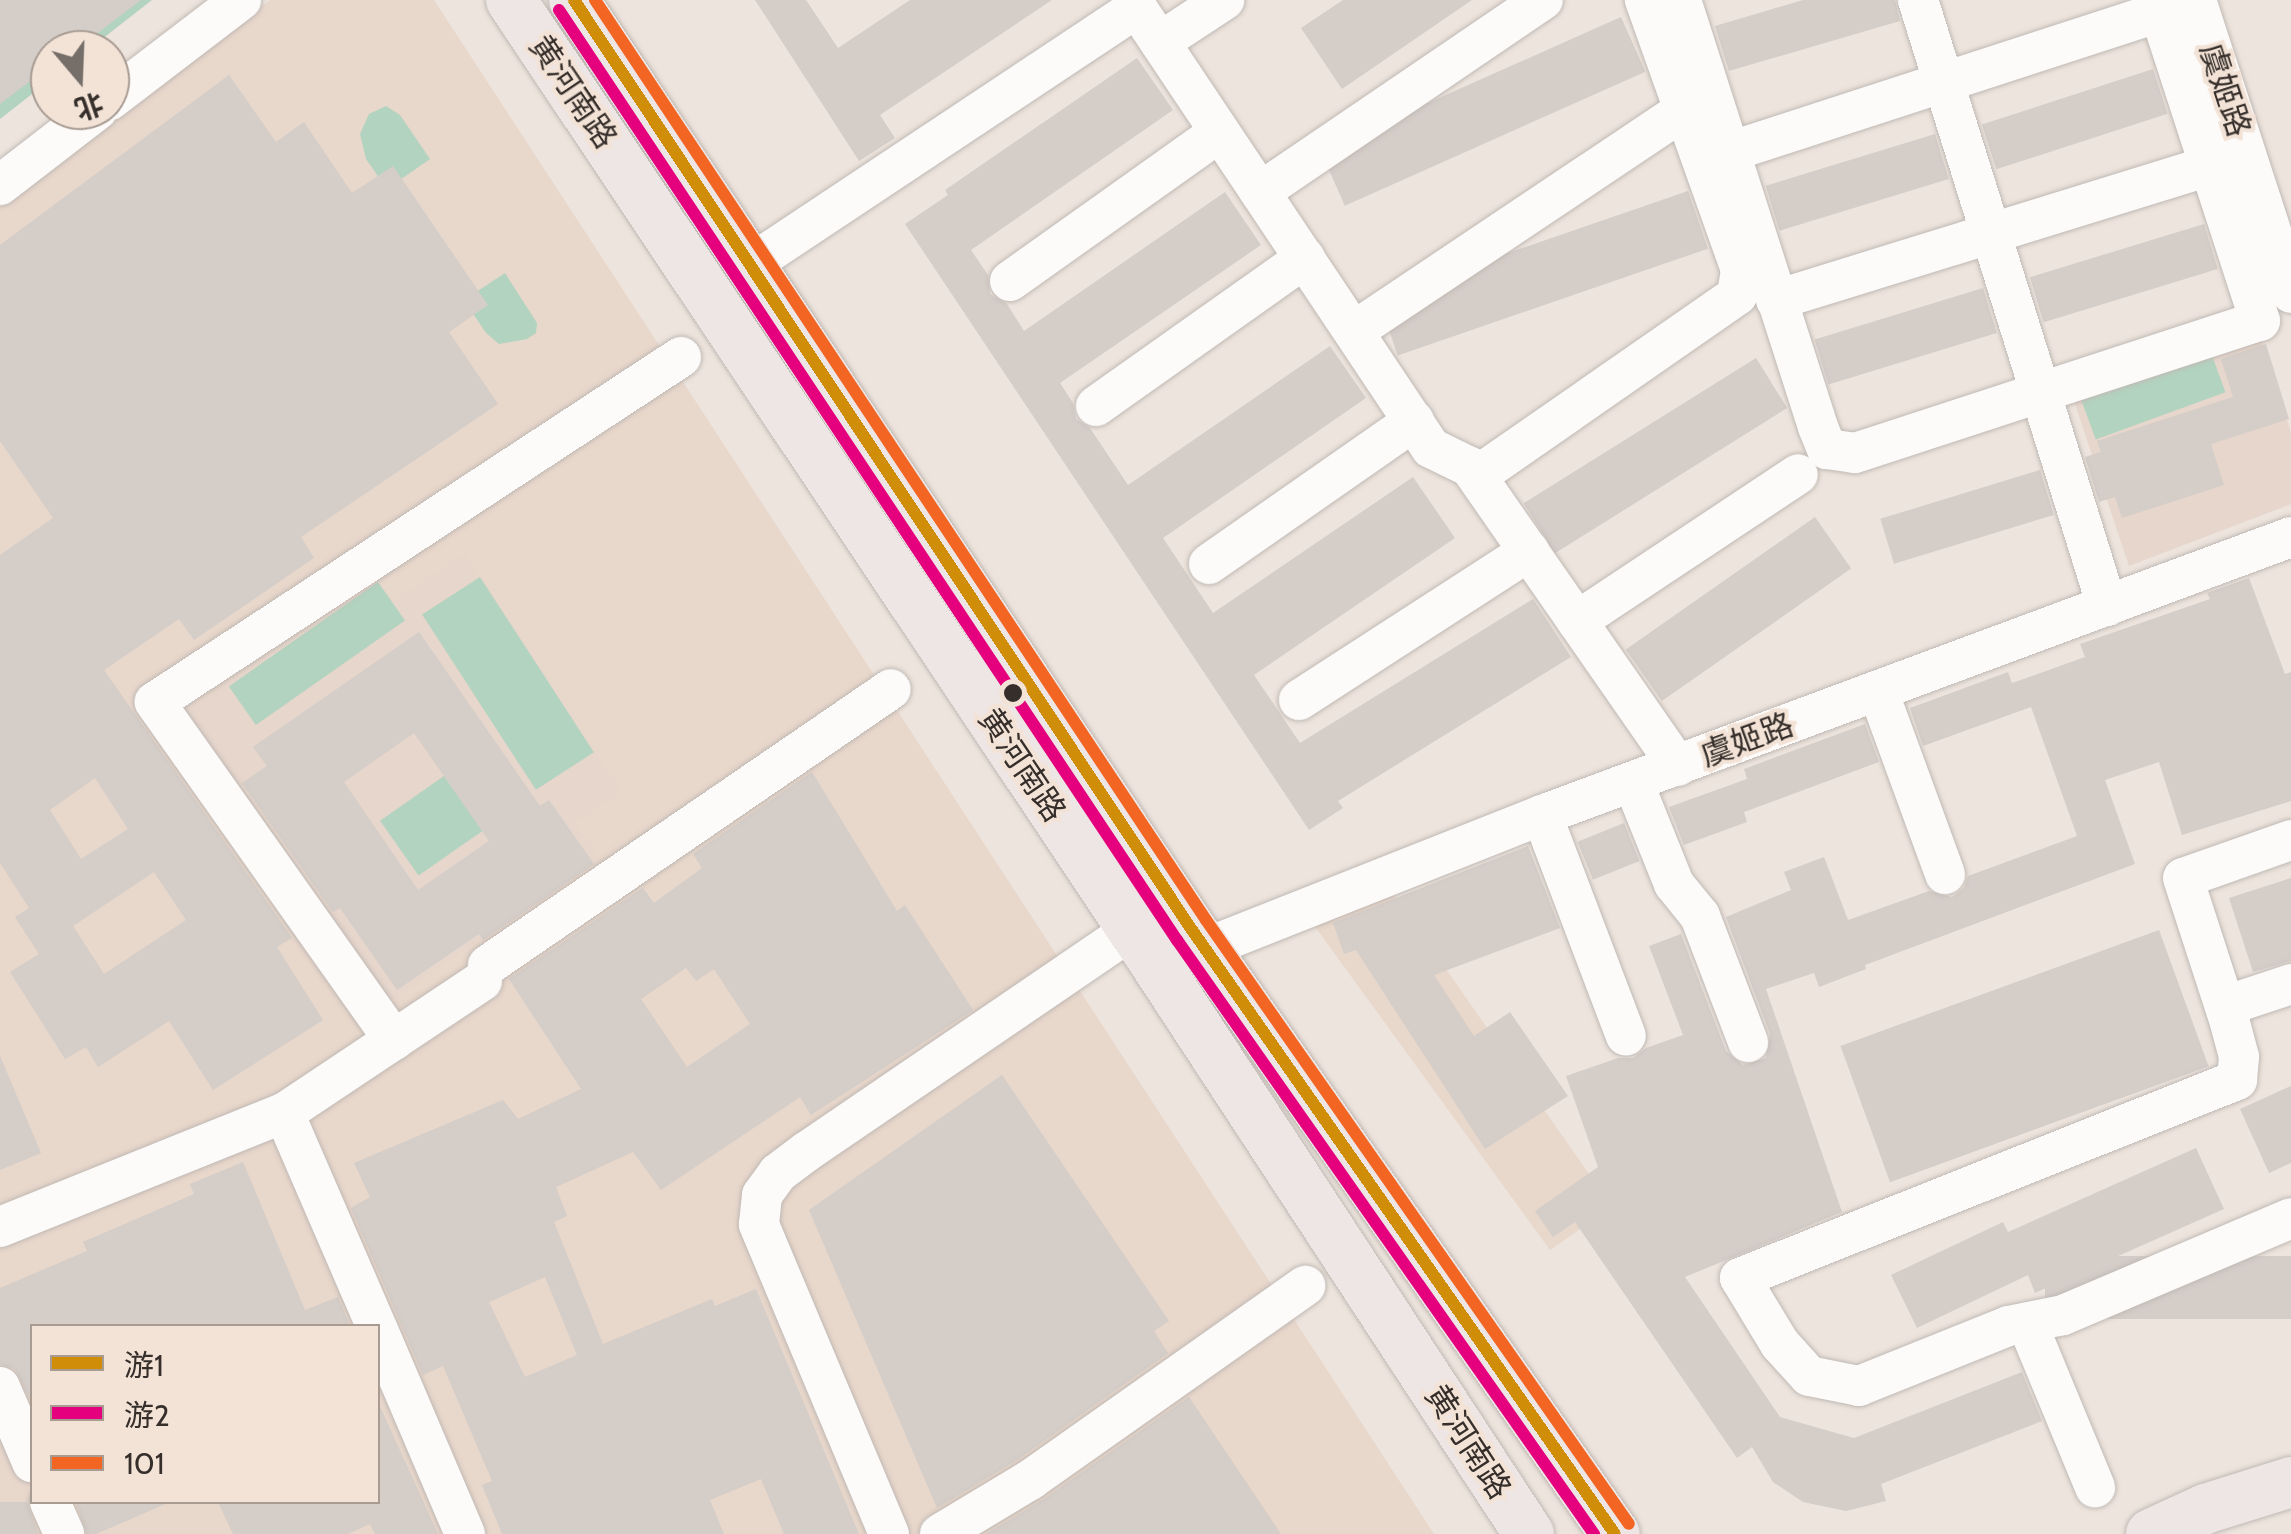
<!DOCTYPE html>
<html>
<head>
<meta charset="utf-8">
<style>
	body { margin:0 }
	#map { position:relative; width:2291px; height:1534px; overflow:hidden; background:#ede4dd; font-family:Cabin,"Noto Sans SC",sans-serif }
	div>[style] { position:absolute }
	[style*='--x'] { left:calc(var(--x)*1px); top:calc(var(--y)*1px); width:calc(var(--w)*1px); rotate:calc(var(--a)*1deg) }
	.built>* { inset:0; background:#e8d7cb }
	.education>* { inset:0; background:#e6d6cc }
	.green>* { inset:0; background:#b2d3bf; transform-origin:0 0 }
	.building>* { inset:0; background:#d4cdc8; transform-origin:0 0 }
	.roads { filter:drop-shadow(0 0 2px #c0b9b4) drop-shadow(0 0 2px #c0b9b4) }
	.minor>* { height:40px; margin:-20px; padding:0 20px; transform-origin:20px; border-radius:20px; background:#fcfbfa }
	.major>* { height:50px; margin:-25px; padding:0 25px; transform-origin:25px; border-radius:25px; background:#eee6e5 }
	.bus-1>* { height:12px; margin:-6px; padding:0 6px; transform-origin:6px; border-radius:6px; background:#d08e08 }
	.bus-2>* { height:12px; margin:-6px; padding:0 6px; transform-origin:6px; border-radius:6px; background:#e5007d }
	.bus-3>* { height:12px; margin:-6px; padding:0 6px; transform-origin:6px; border-radius:6px; background:#f26522 }
	.dots>* { width:28px; height:28px; translate:-50% -50%; box-sizing:border-box; border:5px solid #f3e3d7; border-radius:50% }
	span { translate:-50% -50%; white-space:nowrap; text-align:center; line-height:1.15; -webkit-text-stroke:8px #f3e3d7; paint-order:stroke }
	.street-label { font-size:32px; color:#352e2a }
	.legend { position:absolute; left:30px; top:1324px; width:350px; height:180px; box-sizing:border-box; background:#f3e3d7; border:2px solid #a79b92; margin:0; padding:12px 18px; list-style:none; font-size:30px; color:#352e2a }
	.legend li { display:flex; align-items:center; gap:20px; height:50px }
	.legend b { width:50px; border:2px solid #a79b92 }
	.north { position:absolute; left:30px; top:30px; width:100px; height:100px; box-sizing:border-box; background:#f3e3d7; border:2px solid #a79b92; border-radius:50%; rotate:161deg; font-size:28px; font-weight:700; line-height:40px; text-align:center; color:#352e2a }
	.north::after { content:''; display:block; margin:auto; width:35px; height:45px; background:#756e69; clip-path:polygon(50% 0,100% 100%,50% 72%,0 100%) }
</style>
</head>
<body>
<div id="map">
	<div class="built">
		<i style="clip-path:polygon(evenodd,270px 0,434px 0,1434px 1534px,0 1534px,0 205px,270px 0,32px 1326px,378px 1326px,378px 1502px,32px 1502px,32px 1326px)"></i>
		<i style="clip-path:polygon(1388px 886px,1612px 1207px,1550px 1250px,1308px 917px)"></i>
	</div>
	<div class="education">
		<i style="clip-path:polygon(2259px 331px,2291px 433px,2291px 504px,2129px 566px,2071px 392px)"></i>
		<i style="clip-path:polygon(464px 553px,622px 792px,576px 823px,599px 856px,388px 1003px,184px 714px,378px 582px,392px 601px)"></i>
	</div>
	<div class="green">
		<i style="clip-path:polygon(0 0,152px 0,88px 50px,50px 50px,50px 80px,0 119px)"></i>
		<i style="clip-path:polygon(386px 106px,400px 115px,430px 159px,387px 189px,366px 159px,360px 134px,369px 114px)"></i>
		<i style="clip-path:polygon(505px 273px,537px 323px,536px 333px,527px 339px,499px 344px,486px 333px,464px 300px)"></i>
		<i style="left:2210px;top:350px;width:45px;height:138px;rotate:70deg"></i>
		<i style="left:480px;top:577px;width:209px;height:69px;rotate:57deg"></i>
		<i style="left:378px;top:582px;width:47px;height:182px;rotate:55deg"></i>
		<i style="left:444px;top:776px;width:67px;height:78px;rotate:55deg"></i>
	</div>
	<div class="building">
		<i style="clip-path:polygon(0 0,141px 0,82px 45px,50px 50px,50px 66px,0 104px)"></i>
		<i style="clip-path:polygon(755px 0,806px 0,838px 48px,910px 0,1052px 0,880px 115px,895px 138px,859px 161px)"></i>
		<i style="clip-path:polygon(1343px 0,1472px 0,1342px 89px,1301px 28px)"></i>
		<i style="clip-path:polygon(1803px 0,1895px 0,1900px 21px,1729px 71px,1715px 26px)"></i>
		<i style="left:1621px;top:17px;width:60px;height:329px;rotate:66deg"></i>
		<i style="clip-path:polygon(1137px 58px,1173px 110px,971px 250px,988px 275px,990px 294px,1007px 304px,1024px 331px,1225px 192px,1261px 245px,1060px 383px,1073px 403px,1076px 419px,1090px 428px,1128px 485px,1330px 346px,1366px 398px,1163px 538px,1213px 613px,1413px 477px,1455px 538px,1254px 675px,1300px 743px,1533px 599px,1571px 657px,1338px 801px,1343px 808px,1309px 830px,905px 224px,948px 195px,945px 190px)"></i>
		<i style="left:2153px;top:69px;width:47px;height:180px;rotate:72deg"></i>
		<i style="clip-path:polygon(evenodd,229px 75px,276px 142px,304px 122px,352px 193px,393px 166px,488px 305px,449px 332px,498px 404px,301px 537px,314px 558px,194px 640px,179px 619px,104px 670px,292px 938px,277px 947px,323px 1020px,213px 1090px,169px 1021px,98px 1067px,86px 1047px,65px 1059px,10px 972px,39px 954px,15px 917px,29px 908px,0 863px,0 555px,53px 518px,0 441px,0 245px,229px 75px,95px 778px,128px 829px,81px 859px,50px 810px,95px 778px,229px 75px,154px 872px,186px 920px,104px 974px,73px 926px,154px 872px)"></i>
		<i style="left:1935px;top:134px;width:47px;height:177px;rotate:73deg"></i>
		<i style="left:1688px;top:191px;width:61px;height:328px;rotate:71deg"></i>
		<i style="left:2204px;top:224px;width:47px;height:182px;rotate:73deg"></i>
		<i style="left:1983px;top:288px;width:47px;height:176px;rotate:73deg"></i>
		<i style="clip-path:polygon(2266px 344px,2289px 419px,2211px 444px,2224px 485px,2122px 518px,2115px 497px,2099px 502px,2085px 457px,2101px 452px,2097px 441px,2233px 397px,2221px 359px)"></i>
		<i style="left:1756px;top:358px;width:59px;height:274px;rotate:58deg"></i>
		<i style="left:2040px;top:470px;width:47px;height:167px;rotate:73deg"></i>
		<i style="left:1815px;top:517px;width:63px;height:231px;rotate:55deg"></i>
		<i style="clip-path:polygon(2249px 578px,2285px 674px,2291px 672px,2291px 801px,2182px 835px,2159px 762px,2105px 780px,2135px 864px,1865px 965px,1866px 969px,1819px 987px,1814px 973px,1766px 989px,1842px 1212px,1685px 1277px,1780px 1417px,1854px 1438px,2022px 1372px,2042px 1421px,1881px 1484px,1886px 1501px,1846px 1511px,1803px 1502px,1773px 1482px,1752px 1447px,1737px 1458px,1575px 1222px,1553px 1237px,1535px 1211px,1598px 1167px,1566px 1076px,1618px 1058px,1633px 1058px,1646px 1048px,1683px 1035px,1649px 946px,1681px 934px,1726px 1051px,1743px 1065px,1766px 1058px,1770px 1034px,1726px 917px,1791px 890px,1784px 872px,1824px 857px,1848px 920px,1929px 891px,1952px 897px,1964px 888px,1968px 876px,2077px 836px,2031px 707px,1923px 746px,1910px 708px,2008px 672px,2012px 683px,2085px 657px,2080px 644px,2210px 599px,2207px 593px)"></i>
		<i style="clip-path:polygon(evenodd,419px 632px,540px 806px,549px 800px,594px 864px,483px 940px,479px 934px,397px 990px,340px 908px,333px 912px,242px 783px,267px 766px,253px 747px,419px 632px,414px 733px,489px 841px,418px 890px,344px 782px,414px 733px)"></i>
		<i style="clip-path:polygon(1865px 724px,1879px 762px,1744px 812px,1747px 822px,1684px 845px,1669px 807px,1747px 779px,1744px 769px)"></i>
		<i style="clip-path:polygon(evenodd,812px 772px,897px 911px,905px 905px,973px 1010px,811px 1115px,800px 1097px,661px 1190px,633px 1152px,556px 1187px,567px 1216px,554px 1222px,603px 1344px,712px 1299px,715px 1306px,756px 1289px,859px 1534px,784px 1534px,761px 1479px,710px 1500px,724px 1534px,502px 1534px,482px 1485px,492px 1481px,443px 1366px,423px 1375px,351px 1208px,370px 1197px,354px 1163px,503px 1100px,518px 1119px,581px 1089px,509px 979px,643px 888px,654px 903px,702px 868px,693px 854px,812px 772px,686px 968px,696px 981px,714px 969px,750px 1024px,687px 1067px,641px 999px,686px 968px,812px 772px,545px 1277px,577px 1355px,525px 1377px,489px 1302px,545px 1277px)"></i>
		<i style="left:1624px;top:823px;width:41px;height:50px;rotate:68deg"></i>
		<i style="clip-path:polygon(1528px 846px,1560px 928px,1434px 975px,1474px 1036px,1510px 1012px,1568px 1096px,1485px 1149px,1356px 950px,1344px 954px,1333px 923px)"></i>
		<i style="clip-path:polygon(2291px 878px,2291px 961px,2253px 972px,2229px 898px)"></i>
		<i style="left:2159px;top:930px;width:145px;height:339px;rotate:70deg"></i>
		<i style="clip-path:polygon(0 1056px,41px 1153px,0 1170px)"></i>
		<i style="clip-path:polygon(1002px 1075px,1169px 1321px,1154px 1331px,1168px 1353px,1017px 1460px,937px 1508px,809px 1210px)"></i>
		<i style="clip-path:polygon(2291px 1086px,2291px 1163px,2269px 1173px,2240px 1109px)"></i>
		<i style="clip-path:polygon(2196px 1148px,2224px 1209px,2035px 1293px,2028px 1275px,1917px 1328px,1891px 1275px,2003px 1222px,2008px 1232px)"></i>
		<i style="clip-path:polygon(243px 1162px,305px 1310px,338px 1297px,350px 1326px,32px 1326px,32px 1403px,15px 1369px,0 1364px,0 1288px,87px 1251px,83px 1242px,194px 1194px,190px 1184px)"></i>
		<i style="left:2291px;top:1256px;width:63px;height:246px;rotate:90deg"></i>
		<i style="clip-path:polygon(1189px 1397px,1281px 1534px,986px 1534px,1044px 1499px)"></i>
		<i style="clip-path:polygon(378px 1402px,438px 1534px,375px 1534px,370px 1524px,348px 1534px,233px 1534px,218px 1502px,378px 1502px)"></i>
		<i style="clip-path:polygon(0 1502px,27px 1502px,38px 1534px,0 1534px)"></i>
		<i style="clip-path:polygon(76px 1502px,170px 1502px,96px 1534px,87px 1534px)"></i>
	</div>
	<div class="roads">
		<div class="minor">
			<i style="--x:1681;--y:0;--w:448;--a:72.2"></i>
			<i style="--x:1818;--y:427;--w:24;--a:68"></i>
			<i style="--x:1827;--y:449;--w:28;--a:8"></i>
			<i style="--x:1855;--y:453;--w:426;--a:-18.1"></i>
			<i style="--x:2260;--y:321;--w:337;--a:-108"></i>
			<i style="--x:1918;--y:0;--w:635;--a:72.68"></i>
			<i style="--x:2196;--y:0;--w:308;--a:72"></i>
			<i style="--x:1160;--y:42;--w:77;--a:-33.3"></i>
			<i style="--x:110;--y:100;--w:165;--a:-37.4"></i>
			<i style="--x:1729;--y:152;--w:453;--a:-18"></i>
			<i style="--x:0;--y:185;--w:123;--a:-37.7"></i>
			<i style="--x:1260;--y:192;--w:342;--a:-34.2"></i>
			<i style="--x:748;--y:266;--w:467;--a:-33.6"></i>
			<i style="--x:1137;--y:8;--w:529;--a:56.25"></i>
			<i style="--x:1431;--y:448;--w:43;--a:26"></i>
			<i style="--x:1470;--y:467;--w:364;--a:55.2"></i>
			<i style="--x:1010;--y:281;--w:257;--a:-35.4"></i>
			<i style="--x:1776;--y:300;--w:455;--a:-17.2"></i>
			<i style="--x:1354;--y:331;--w:397;--a:-33.8"></i>
			<i style="--x:1096;--y:406;--w:256;--a:-35.3"></i>
			<i style="--x:1477;--y:476;--w:317;--a:-34.8"></i>
			<i style="--x:1737;--y:295;--w:25;--a:-81"></i>
			<i style="--x:1741;--y:270;--w:287;--a:-109.6"></i>
			<i style="--x:1209;--y:564;--w:250;--a:-34.9"></i>
			<i style="--x:1577;--y:621;--w:265;--a:-33.6"></i>
			<i style="--x:1878;--y:691;--w:195;--a:69.9"></i>
			<i style="--x:1299;--y:700;--w:274;--a:-32.9"></i>
			<i style="--x:1633;--y:782;--w:110;--a:68.1"></i>
			<i style="--x:1674;--y:884;--w:41;--a:50.9"></i>
			<i style="--x:1700;--y:916;--w:135;--a:69.1"></i>
			<i style="--x:1542;--y:815;--w:236;--a:69.2"></i>
			<i style="--x:2291;--y:840;--w:114;--a:160.6"></i>
			<i style="--x:2183;--y:878;--w:152;--a:72"></i>
			<i style="--x:2230;--y:1023;--w:35;--a:75"></i>
			<i style="--x:2239;--y:1057;--w:23;--a:95"></i>
			<i style="--x:2237;--y:1080;--w:535;--a:158.28"></i>
			<i style="--x:1740;--y:1278;--w:77;--a:58.8"></i>
			<i style="--x:1780;--y:1344;--w:43;--a:47.8"></i>
			<i style="--x:1809;--y:1376;--w:51;--a:11.3"></i>
			<i style="--x:1859;--y:1386;--w:161;--a:-21.9"></i>
			<i style="--x:2008;--y:1326;--w:56;--a:-11.3"></i>
			<i style="--x:2063;--y:1315;--w:248;--a:-23"></i>
			<i style="--x:1206;--y:948;--w:361;--a:-21.6"></i>
			<i style="--x:1542;--y:815;--w:799;--a:-20.36"></i>
			<i style="--x:488;--y:965;--w:488;--a:-34.4"></i>
			<i style="--x:2225;--y:1006;--w:70;--a:-18.4"></i>
			<i style="--x:394;--y:1040;--w:414;--a:-125.3"></i>
			<i style="--x:155;--y:702;--w:629;--a:-33.26"></i>
			<i style="--x:284;--y:1113;--w:232;--a:66.6"></i>
			<i style="--x:0;--y:1227;--w:306;--a:-21.9"></i>
			<i style="--x:284;--y:1113;--w:238;--a:-33.7"></i>
			<i style="--x:2027;--y:1323;--w:178;--a:67.5"></i>
			<i style="--x:378;--y:1330;--w:222;--a:66.9"></i>
			<i style="--x:0;--y:1387;--w:82;--a:66.9"></i>
			<i style="--x:50;--y:1502;--w:35;--a:66"></i>
			<i style="--x:889;--y:1534;--w:336;--a:-112.8"></i>
			<i style="--x:759;--y:1224;--w:29;--a:-84"></i>
			<i style="--x:762;--y:1195;--w:27;--a:-54"></i>
			<i style="--x:778;--y:1173;--w:35;--a:-37"></i>
			<i style="--x:806;--y:1152;--w:422;--a:-34.3"></i>
			<i style="--x:940;--y:1534;--w:105;--a:-31"></i>
			<i style="--x:1030;--y:1480;--w:337;--a:-35.2"></i>
		</div>
		<div class="major">
			<i style="--x:511;--y:0;--w:1151;--a:56.23"></i>
			<i style="--x:1151;--y:957;--w:690;--a:56.77"></i>
			<i style="--x:574;--y:0;--w:1117;--a:56.4"></i>
			<i style="--x:1192;--y:930;--w:737;--a:55"></i>
			<i style="--x:2151;--y:1534;--w:60;--a:-24.8"></i>
			<i style="--x:2205;--y:1509;--w:90;--a:-17.4"></i>
		</div>
	</div>
	<div class="bus-1">
		<i style="--x:574;--y:0;--w:1117;--a:56.4"></i>
		<i style="--x:1192;--y:930;--w:737;--a:55"></i>
	</div>
	<div class="bus-2">
		<i style="--x:559;--y:10;--w:1117;--a:56.4"></i>
		<i style="--x:1177;--y:940;--w:726;--a:54.93"></i>
	</div>
	<div class="bus-3">
		<i style="--x:595;--y:0;--w:1104;--a:56.41"></i>
		<i style="--x:1206;--y:920;--w:737;--a:55"></i>
	</div>
	<div class="dots">
		<i style="left:1013px;top:693px;background:#352e2a"></i>
	</div>
	<div class="street-label">
		<span style="left:2225px;top:90px;rotate:72deg">虞姬路</span>
		<span style="left:573px;top:92px;rotate:56deg">黄河南路</span>
		<span style="left:1747px;top:740px;rotate:-20deg">虞姬路</span>
		<span style="left:1022px;top:765px;rotate:56deg">黄河南路</span>
		<span style="left:1468px;top:1442px;rotate:57deg">黄河南路</span>
	</div>
	<ul class="legend">
	<li><b style="height:12px;background:#d08e08"></b>游1</li>
	<li><b style="height:12px;background:#e5007d"></b>游2</li>
	<li><b style="height:12px;background:#f26522"></b>101</li>
	</ul>
	<div class="north">北</div>
</div>
</body>
</html>
